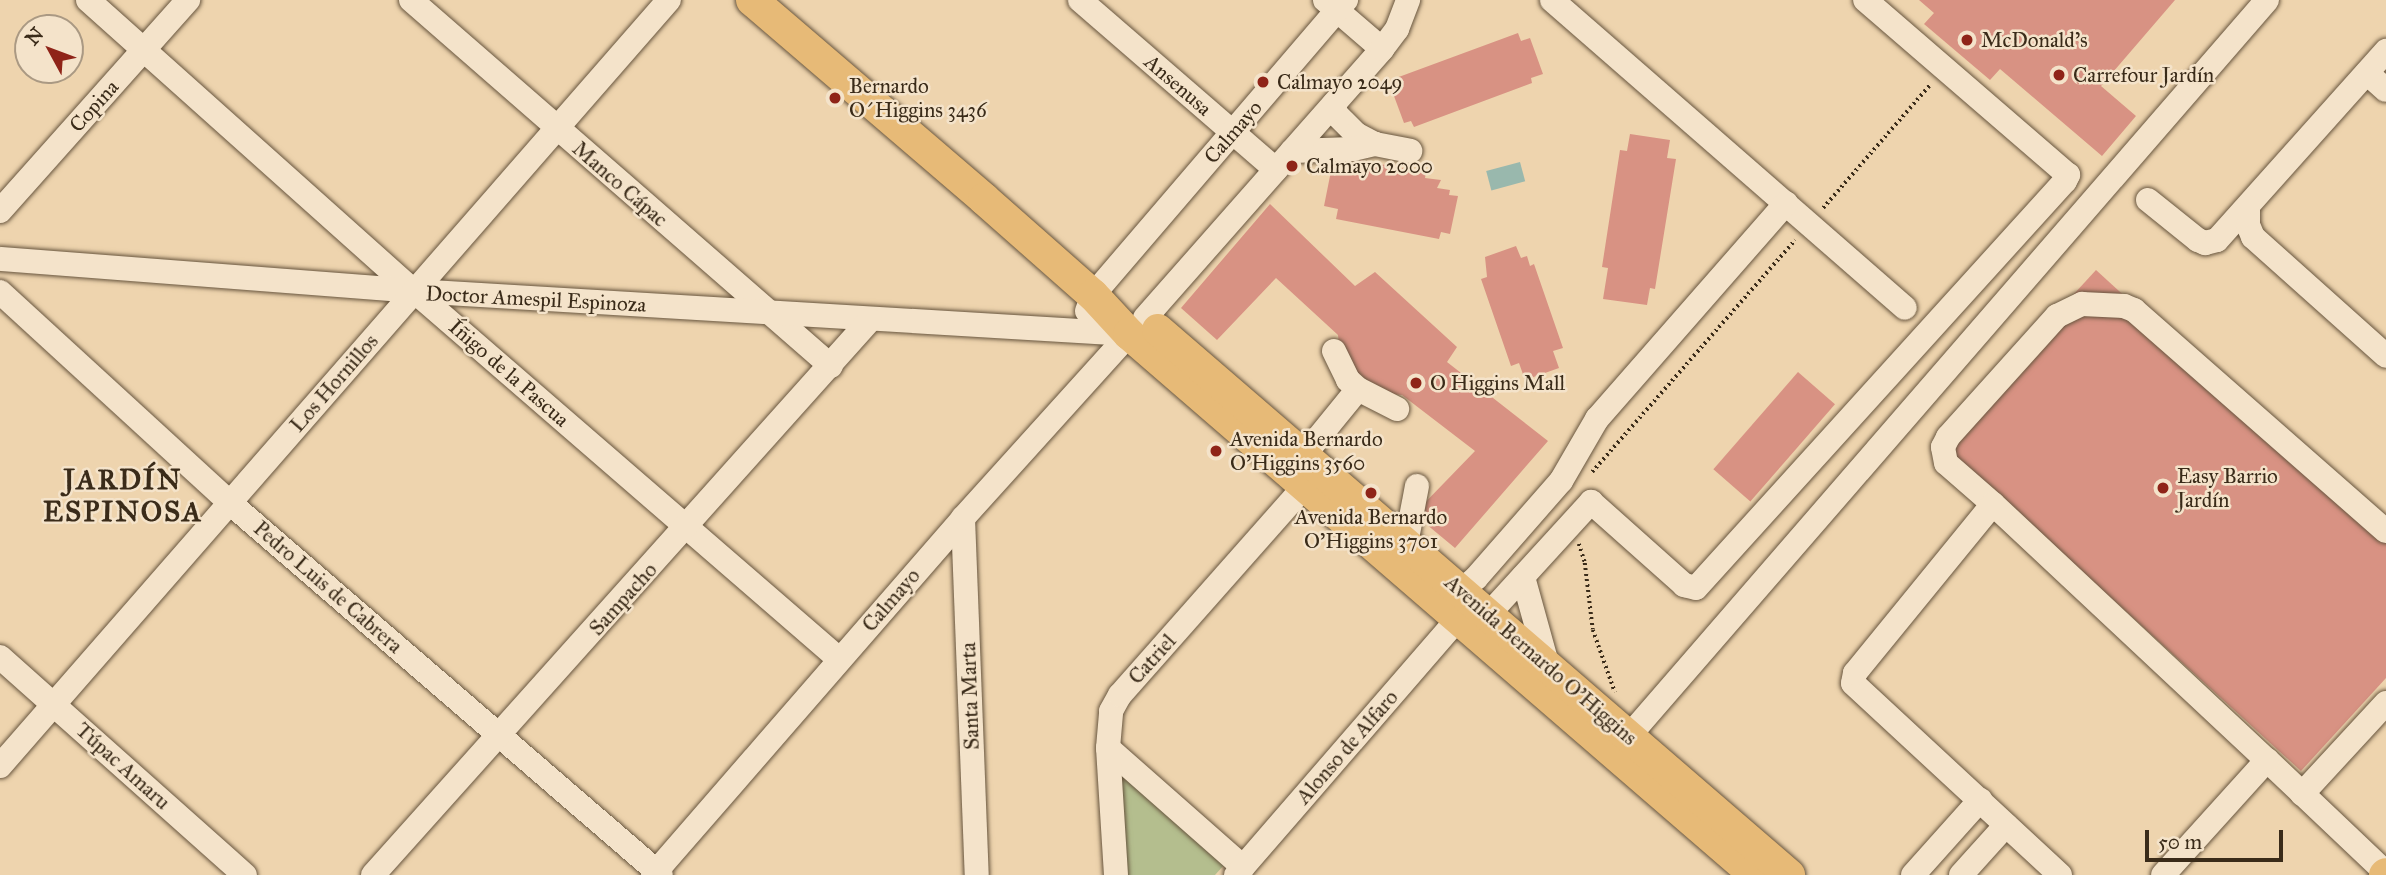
<!DOCTYPE html>
<html>
<head>
<meta charset="utf-8">
<style>
	body { margin:0 }
	#map { position:relative; width:2386px; height:875px; overflow:hidden; background:#eed4ae; font-family:"IM FELL Great Primer",serif }
	div>[style] { position:absolute }
	[style*='--x'] { left:calc(var(--x)*1px); top:calc(var(--y)*1px); width:calc(var(--w)*1px); rotate:calc(var(--a)*1deg) }
	.green>* { inset:0; background:#b4be8e }
	.water>* { inset:0; background:#99b8ad; transform-origin:0 0 }
	.building>* { inset:0; background:#d89283; transform-origin:0 0 }
	.path>* { height:3.5px; margin-top:-1.75px; transform-origin:0; background:repeating-linear-gradient(90deg,#3a2b19 0 2px,transparent 0 5.5px) }
	.roads { filter:drop-shadow(0 0 2px #67553e) drop-shadow(0 0 2px #67553e) }
	.minor>* { height:24px; margin:-12px; padding:0 12px; transform-origin:12px; border-radius:12px; background:#f4e3ca }
	.major>* { height:32px; margin:-16px; padding:0 16px; transform-origin:16px; border-radius:16px; background:#e7ba77 }
	.dots>* { width:19px; height:19px; translate:-50% -50%; box-sizing:border-box; border:4px solid #f4e3ca; border-radius:50% }
	span { translate:-50% -50%; white-space:nowrap; text-align:center; line-height:1.15; -webkit-text-stroke:5px #f4e3ca; paint-order:stroke }
	.poi-label { font-size:21px; color:#3a2b19 }
	.left { translate:0 -50%; text-align:left }
	.street-label { font-size:21px; color:#3a2b19 }
	.district-label { font-size:28px; color:#3a2b19; font-weight:700; letter-spacing:2px }
	.north { position:absolute; left:14px; top:14px; width:70px; height:70px; box-sizing:border-box; background:#f4e3ca; border:2px solid #aa9983; border-radius:50%; rotate:311deg; font-size:19px; font-weight:700; line-height:28px; text-align:center; color:#3a2b19 }
	.north::after { content:''; display:block; margin:auto; width:24px; height:32px; background:#8f2418; clip-path:polygon(50% 0,100% 100%,50% 72%,0 100%) }
	.scale { position:absolute; left:2145px; top:830px; width:138px; height:32px; box-sizing:border-box; border:4px solid #3a2b19; border-top:0; padding-left:9px; font-size:21px; line-height:24px; white-space:nowrap; color:#3a2b19; -webkit-text-stroke:5px #f4e3ca; paint-order:stroke }
</style>
</head>
<body>
<div id="map">
	<div class="green">
		<i style="clip-path:polygon(1123px 776px,1224px 865px,1215px 875px,1127px 875px,1118px 778px)"></i>
	</div>
	<div class="water">
		<i style="left:1520px;top:162px;width:20px;height:35px;rotate:75deg"></i>
	</div>
	<div class="building">
		<i style="clip-path:polygon(1919px 0,2175px 0,2101px 86px,2136px 116px,2102px 156px,2000px 69px,1990px 80px,1924px 24px,1934px 13px)"></i>
		<i style="clip-path:polygon(1518px 33px,1521px 41px,1530px 38px,1543px 74px,1531px 78px,1532px 83px,1414px 127px,1411px 121px,1404px 123px,1391px 88px,1398px 85px,1396px 78px)"></i>
		<i style="clip-path:polygon(1630px 134px,1670px 140px,1667px 158px,1676px 159px,1655px 289px,1650px 288px,1647px 305px,1603px 299px,1608px 268px,1602px 267px,1620px 150px,1627px 151px)"></i>
		<i style="clip-path:polygon(1360px 160px,1426px 173px,1425px 178px,1441px 180px,1437px 188px,1450px 190px,1449px 195px,1458px 196px,1450px 234px,1441px 232px,1439px 239px,1336px 219px,1338px 209px,1324px 206px,1331px 171px,1346px 174px,1348px 165px,1359px 167px)"></i>
		<i style="clip-path:polygon(1270px 204px,1355px 286px,1375px 272px,1457px 347px,1447px 362px,1548px 441px,1455px 548px,1414px 514px,1475px 451px,1402px 395px,1368px 392px,1340px 352px,1338px 335px,1276px 278px,1217px 340px,1181px 308px)"></i>
		<i style="clip-path:polygon(1516px 246px,1521px 258px,1527px 256px,1530px 266px,1534px 264px,1563px 348px,1553px 351px,1559px 368px,1525px 380px,1519px 363px,1511px 366px,1481px 279px,1487px 277px,1485px 257px)"></i>
		<i style="clip-path:polygon(2096px 270px,2386px 535px,2386px 678px,2301px 771px,1939px 441px)"></i>
		<i style="left:1798px;top:372px;width:49px;height:129px;rotate:41deg"></i>
	</div>
	<div class="path">
		<i style="--x:1823;--y:208;--w:163;--a:-49"></i>
		<i style="--x:1592;--y:472;--w:308;--a:-48.8"></i>
		<i style="--x:1579;--y:544;--w:20;--a:72"></i>
		<i style="--x:1585;--y:563;--w:67;--a:83.2"></i>
		<i style="--x:1593;--y:630;--w:66;--a:70.5"></i>
	</div>
	<div class="roads">
		<div class="minor">
			<i style="--x:88;--y:0;--w:437;--a:41.8"></i>
			<i style="--x:414;--y:291;--w:562;--a:40.89"></i>
			<i style="--x:411;--y:0;--w:557;--a:41.07"></i>
			<i style="--x:1080;--y:0;--w:259;--a:40.9"></i>
			<i style="--x:1325;--y:0;--w:75;--a:40.7"></i>
			<i style="--x:1552;--y:0;--w:468;--a:41.1"></i>
			<i style="--x:2367;--y:73;--w:25;--a:42"></i>
			<i style="--x:1334;--y:104;--w:10;--a:79"></i>
			<i style="--x:1336;--y:114;--w:28;--a:45"></i>
			<i style="--x:1356;--y:134;--w:21;--a:28"></i>
			<i style="--x:1375;--y:144;--w:36;--a:11"></i>
			<i style="--x:1292;--y:151;--w:61;--a:-1.9"></i>
			<i style="--x:1353;--y:149;--w:23;--a:-13"></i>
			<i style="--x:2148;--y:200;--w:64;--a:38.7"></i>
			<i style="--x:2198;--y:240;--w:8;--a:23"></i>
			<i style="--x:2205;--y:243;--w:12;--a:-14"></i>
			<i style="--x:2217;--y:240;--w:254;--a:-48.2"></i>
			<i style="--x:2248;--y:207;--w:18;--a:90"></i>
			<i style="--x:2248;--y:225;--w:13;--a:67"></i>
			<i style="--x:2253;--y:237;--w:178;--a:41.8"></i>
			<i style="--x:0;--y:211;--w:283;--a:-48.3"></i>
			<i style="--x:0;--y:259;--w:415;--a:4.4"></i>
			<i style="--x:414;--y:291;--w:716;--a:3.44"></i>
			<i style="--x:0;--y:292;--w:312;--a:42.5"></i>
			<i style="--x:230;--y:503;--w:569;--a:40.8"></i>
			<i style="--x:1087;--y:311;--w:17;--a:-69"></i>
			<i style="--x:1093;--y:295;--w:389;--a:-49.4"></i>
			<i style="--x:1145;--y:318;--w:359;--a:-48.6"></i>
			<i style="--x:1382;--y:49;--w:25;--a:-53"></i>
			<i style="--x:1397;--y:29;--w:31;--a:-69"></i>
			<i style="--x:1334;--y:351;--w:32;--a:64"></i>
			<i style="--x:1348;--y:380;--w:13;--a:42"></i>
			<i style="--x:1358;--y:389;--w:44;--a:27.1"></i>
			<i style="--x:1292;--y:470;--w:104;--a:-50.8"></i>
			<i style="--x:1993;--y:504;--w:62;--a:-138.9"></i>
			<i style="--x:1946;--y:463;--w:16;--a:-101"></i>
			<i style="--x:1943;--y:447;--w:11;--a:-63"></i>
			<i style="--x:1948;--y:437;--w:163;--a:-48"></i>
			<i style="--x:2057;--y:316;--w:28;--a:-26"></i>
			<i style="--x:2082;--y:304;--w:42;--a:2.7"></i>
			<i style="--x:2124;--y:306;--w:11;--a:22"></i>
			<i style="--x:2134;--y:310;--w:335;--a:41.3"></i>
			<i style="--x:963;--y:518;--w:357;--a:87.8"></i>
			<i style="--x:1406;--y:544;--w:59;--a:-79.3"></i>
			<i style="--x:1523;--y:577;--w:93;--a:74.5"></i>
			<i style="--x:1460;--y:591;--w:21;--a:-39"></i>
			<i style="--x:1476;--y:578;--w:129;--a:-48.8"></i>
			<i style="--x:1561;--y:481;--w:72;--a:-59.9"></i>
			<i style="--x:1597;--y:419;--w:287;--a:-48.8"></i>
			<i style="--x:1476;--y:628;--w:171;--a:-47.6"></i>
			<i style="--x:1591;--y:502;--w:125;--a:41.7"></i>
			<i style="--x:1684;--y:585;--w:12;--a:14"></i>
			<i style="--x:1696;--y:588;--w:549;--a:-47.8"></i>
			<i style="--x:2065;--y:181;--w:7;--a:-63"></i>
			<i style="--x:2068;--y:175;--w:268;--a:-139.2"></i>
			<i style="--x:0;--y:657;--w:328;--a:41.7"></i>
			<i style="--x:1629;--y:736;--w:974;--a:-49.08"></i>
			<i style="--x:1108;--y:748;--w:180;--a:41.4"></i>
			<i style="--x:2267;--y:760;--w:164;--a:43.5"></i>
			<i style="--x:0;--y:766;--w:1017;--a:-48.87"></i>
			<i style="--x:2302;--y:794;--w:124;--a:-47.3"></i>
			<i style="--x:373;--y:875;--w:745;--a:-48.16"></i>
			<i style="--x:653;--y:875;--w:473;--a:-49"></i>
			<i style="--x:963;--y:518;--w:248;--a:-47.9"></i>
			<i style="--x:1116;--y:875;--w:127;--a:-93.6"></i>
			<i style="--x:1108;--y:748;--w:37;--a:-85"></i>
			<i style="--x:1111;--y:711;--w:18;--a:-61"></i>
			<i style="--x:1120;--y:695;--w:279;--a:-48.5"></i>
			<i style="--x:1236;--y:875;--w:339;--a:-49.1"></i>
			<i style="--x:1913;--y:875;--w:101;--a:-48.2"></i>
			<i style="--x:1961;--y:875;--w:67;--a:-48"></i>
			<i style="--x:2060;--y:875;--w:282;--a:-137.2"></i>
			<i style="--x:1853;--y:683;--w:10;--a:-79"></i>
			<i style="--x:1855;--y:673;--w:218;--a:-50.8"></i>
			<i style="--x:1993;--y:504;--w:375;--a:43.1"></i>
			<i style="--x:2267;--y:760;--w:155;--a:132.1"></i>
		</div>
		<div class="major">
			<i style="--x:752;--y:0;--w:306;--a:40.6"></i>
			<i style="--x:984;--y:199;--w:145;--a:41.4"></i>
			<i style="--x:1093;--y:295;--w:53;--a:47.3"></i>
			<i style="--x:1129;--y:334;--w:827;--a:40.83"></i>
			<i style="--x:1158;--y:330;--w:834;--a:40.82"></i>
			<i style="--x:2385;--y:875;--w:1;--a:-45"></i>
		</div>
	</div>
	<div class="dots">
		<i style="left:1967px;top:40px;background:#8f2418"></i>
		<i style="left:2059px;top:75px;background:#8f2418"></i>
		<i style="left:1263px;top:82px;background:#8f2418"></i>
		<i style="left:835px;top:98px;background:#8f2418"></i>
		<i style="left:1292px;top:166px;background:#8f2418"></i>
		<i style="left:1416px;top:383px;background:#8f2418"></i>
		<i style="left:1216px;top:451px;background:#8f2418"></i>
		<i style="left:2163px;top:488px;background:#8f2418"></i>
		<i style="left:1371px;top:493px;background:#8f2418"></i>
	</div>
	<div class="poi-label">
		<span class="left" style="left:1981px;top:40px">McDonald's</span>
		<span class="left" style="left:2073px;top:75px">Carrefour Jardín</span>
		<span class="left" style="left:1277px;top:82px">Calmayo 2049</span>
		<span class="left" style="left:849px;top:98px">Bernardo<br>O´Higgins 3436</span>
		<span class="left" style="left:1306px;top:166px">Calmayo 2000</span>
		<span class="left" style="left:1430px;top:383px">O Higgins Mall</span>
		<span class="left" style="left:1230px;top:451px">Avenida Bernardo<br>O'Higgins 3560</span>
		<span class="left" style="left:2177px;top:488px">Easy Barrio<br>Jardín</span>
		<span style="left:1371px;top:529px">Avenida Bernardo<br>O'Higgins 3701</span>
	</div>
	<div class="street-label">
		<span style="left:1178px;top:85px;rotate:41deg">Ansenusa</span>
		<span style="left:94px;top:106px;rotate:-48deg">Copina</span>
		<span style="left:1233px;top:132px;rotate:-49deg">Calmayo</span>
		<span style="left:620px;top:184px;rotate:41deg">Manco Cápac</span>
		<span style="left:536px;top:299px;rotate:3deg">Doctor Amespil Espinoza</span>
		<span style="left:509px;top:373px;rotate:41deg">Íñigo de la Pascua</span>
		<span style="left:334px;top:383px;rotate:-49deg">Los Hornillos</span>
		<span style="left:328px;top:587px;rotate:41deg">Pedro Luis de Cabrera</span>
		<span style="left:623px;top:599px;rotate:-48deg">Sampacho</span>
		<span style="left:891px;top:600px;rotate:-49deg">Calmayo</span>
		<span style="left:1152px;top:659px;rotate:-48deg">Catriel</span>
		<span style="left:1541px;top:660px;rotate:41deg">Avenida Bernardo O'Higgins</span>
		<span style="left:970px;top:696px;rotate:-92deg">Santa Marta</span>
		<span style="left:1347px;top:747px;rotate:-49deg">Alonso de Alfaro</span>
		<span style="left:123px;top:766px;rotate:42deg">Túpac Amaru</span>
	</div>
	<div class="district-label">
		<span style="left:123px;top:496px">JARDÍN<br>ESPINOSA</span>
	</div>
	<div class="north">N</div>
	<div class="scale">50 m</div>
</div>
</body>
</html>
